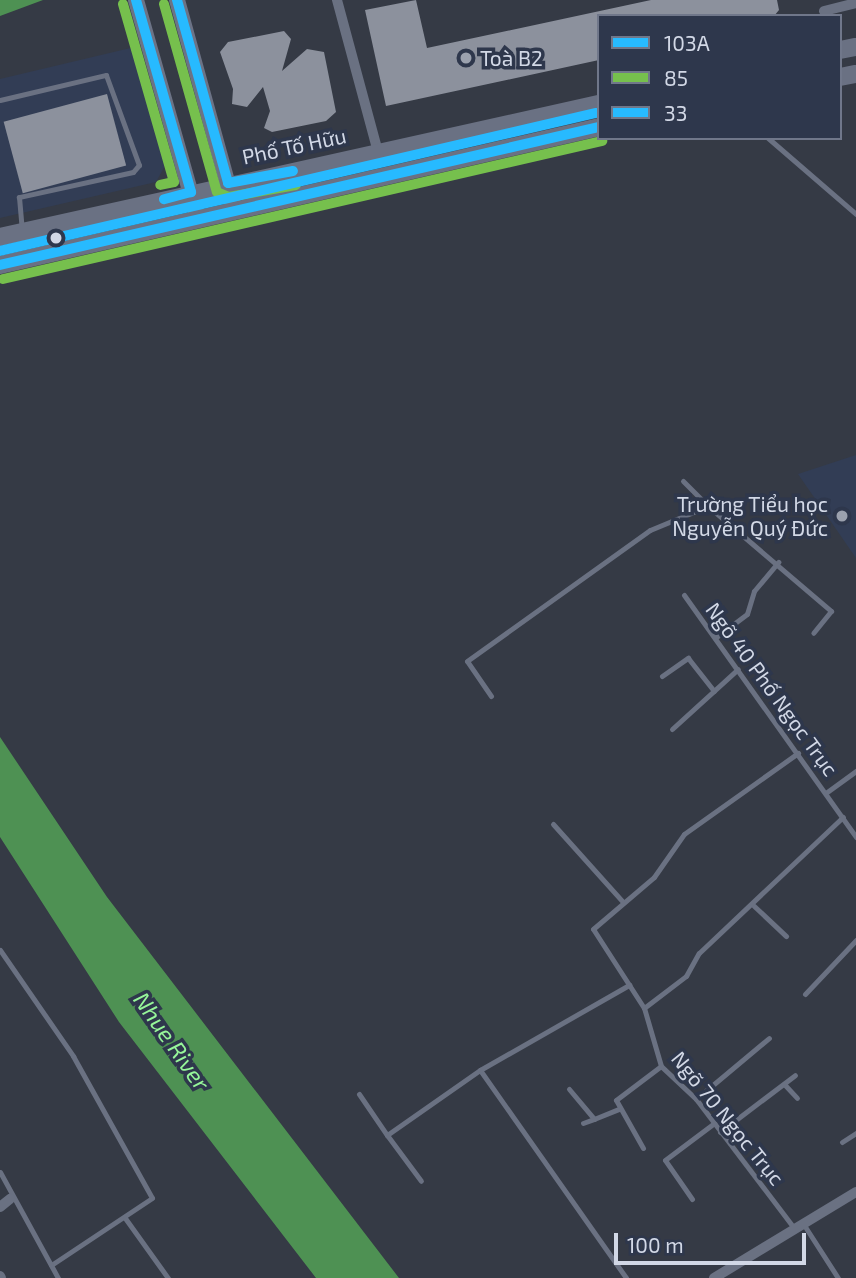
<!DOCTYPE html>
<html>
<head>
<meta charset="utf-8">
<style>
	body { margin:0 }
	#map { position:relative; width:856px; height:1278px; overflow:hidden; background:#353a45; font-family:"Exo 2",sans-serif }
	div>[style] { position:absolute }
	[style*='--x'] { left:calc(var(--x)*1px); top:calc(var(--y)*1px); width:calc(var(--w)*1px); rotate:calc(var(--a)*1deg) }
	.built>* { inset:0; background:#323d55 }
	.water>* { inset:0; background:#4e9153 }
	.building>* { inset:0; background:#8c919d; transform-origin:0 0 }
	.service>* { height:5px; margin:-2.5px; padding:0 2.5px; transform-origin:2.5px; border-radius:2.5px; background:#6a7182 }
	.minor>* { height:10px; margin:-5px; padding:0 5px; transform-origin:5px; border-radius:5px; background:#6a7182 }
	.secondary>* { height:16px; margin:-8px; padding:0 8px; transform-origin:8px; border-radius:8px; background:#6c7386 }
	.primary>* { height:18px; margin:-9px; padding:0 9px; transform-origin:9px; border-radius:9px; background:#6a7183 }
	.bus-1>* { height:10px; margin:-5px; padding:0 5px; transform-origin:5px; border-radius:5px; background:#27baff }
	.bus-2>* { height:10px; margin:-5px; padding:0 5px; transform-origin:5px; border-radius:5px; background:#76c04d }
	.bus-3>* { height:10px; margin:-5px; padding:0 5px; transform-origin:5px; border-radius:5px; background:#27baff }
	.dots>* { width:19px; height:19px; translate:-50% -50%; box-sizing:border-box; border:4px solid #2e374c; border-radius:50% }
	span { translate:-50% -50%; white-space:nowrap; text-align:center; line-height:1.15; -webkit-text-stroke:7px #2e374c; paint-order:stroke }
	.poi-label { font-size:21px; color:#d2d8e6 }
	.left { translate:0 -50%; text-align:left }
	.right { translate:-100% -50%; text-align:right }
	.street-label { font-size:21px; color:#d2d8e6 }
	.water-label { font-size:23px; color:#96f699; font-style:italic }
	.legend { position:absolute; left:597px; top:14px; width:245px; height:126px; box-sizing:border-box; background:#2e374c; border:2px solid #70778a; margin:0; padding:9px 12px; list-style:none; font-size:21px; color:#d2d8e6 }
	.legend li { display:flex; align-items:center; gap:14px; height:35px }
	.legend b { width:35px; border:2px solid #70778a }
	.scale { position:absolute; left:614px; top:1233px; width:192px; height:32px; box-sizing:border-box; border:4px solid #d2d8e6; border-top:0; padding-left:9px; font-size:21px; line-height:24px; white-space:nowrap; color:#d2d8e6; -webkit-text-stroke:5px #2e374c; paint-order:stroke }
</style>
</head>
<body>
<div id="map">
	<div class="built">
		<i style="clip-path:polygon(139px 46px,167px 162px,156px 182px,0 218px,0 79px)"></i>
		<i style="clip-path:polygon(856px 455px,856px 558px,798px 474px)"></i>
	</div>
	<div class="water">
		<i style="clip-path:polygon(0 0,43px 0,0 16px)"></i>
		<i style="clip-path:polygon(0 737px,107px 897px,399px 1278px,316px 1278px,119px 1022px,0 837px)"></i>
	</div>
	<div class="building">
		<i style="clip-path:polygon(416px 0,427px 48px,651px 0,777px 0,779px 10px,774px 16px,599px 15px,599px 60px,386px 106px,365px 10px)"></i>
		<i style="clip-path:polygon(284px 31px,291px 39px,282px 71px,307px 49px,324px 52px,336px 112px,326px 121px,272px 132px,264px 128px,270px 111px,263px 87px,247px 107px,232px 104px,233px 89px,220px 52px,228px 42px)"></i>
		<i style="left:107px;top:94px;width:74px;height:107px;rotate:75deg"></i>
	</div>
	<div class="service">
		<i style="--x:0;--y:100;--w:109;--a:-13.3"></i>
		<i style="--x:106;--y:75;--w:96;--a:69.9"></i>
		<i style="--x:139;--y:165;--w:9;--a:131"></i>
		<i style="--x:133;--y:172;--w:117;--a:167.6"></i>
		<i style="--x:19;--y:197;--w:32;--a:85"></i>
		<i style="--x:768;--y:138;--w:116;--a:40.8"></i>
		<i style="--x:683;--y:481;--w:35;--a:45"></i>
		<i style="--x:684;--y:595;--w:297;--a:54.6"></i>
		<i style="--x:715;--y:638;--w:40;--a:-37"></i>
		<i style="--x:747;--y:614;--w:24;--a:-73"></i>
		<i style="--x:754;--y:591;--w:38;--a:-50"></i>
		<i style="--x:662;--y:676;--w:32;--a:-35"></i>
		<i style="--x:688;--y:658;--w:42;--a:51.8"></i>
		<i style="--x:491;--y:696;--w:42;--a:-124.4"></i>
		<i style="--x:467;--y:661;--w:225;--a:-35.6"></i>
		<i style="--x:650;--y:530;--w:63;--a:-22.5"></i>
		<i style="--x:708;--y:506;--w:162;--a:40.5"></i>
		<i style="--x:831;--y:611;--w:28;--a:129"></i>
		<i style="--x:672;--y:729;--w:89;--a:-42.3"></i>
		<i style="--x:827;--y:792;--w:36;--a:-36"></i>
		<i style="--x:553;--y:824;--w:105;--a:48.1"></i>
		<i style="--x:754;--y:906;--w:44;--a:43.2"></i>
		<i style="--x:0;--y:950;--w:129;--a:55.4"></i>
		<i style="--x:73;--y:1056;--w:162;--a:60.9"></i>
		<i style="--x:152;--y:1198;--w:121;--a:146.4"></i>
		<i style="--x:805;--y:994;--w:74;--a:-46.6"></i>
		<i style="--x:644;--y:1008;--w:53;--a:-37.3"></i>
		<i style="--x:686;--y:976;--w:26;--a:-61"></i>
		<i style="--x:699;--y:953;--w:198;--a:-43.4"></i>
		<i style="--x:480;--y:1070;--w:254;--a:54.9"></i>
		<i style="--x:784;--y:1084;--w:19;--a:47"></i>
		<i style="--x:569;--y:1089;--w:39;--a:50"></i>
		<i style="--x:594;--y:1119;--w:27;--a:-22"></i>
		<i style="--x:359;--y:1094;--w:50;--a:55.7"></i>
		<i style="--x:387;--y:1135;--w:113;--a:-35"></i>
		<i style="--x:480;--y:1070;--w:172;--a:-29.7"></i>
		<i style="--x:696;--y:1099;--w:95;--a:-39.9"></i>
		<i style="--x:583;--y:1123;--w:12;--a:-20"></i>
		<i style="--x:720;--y:1132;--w:94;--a:-37.2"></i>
		<i style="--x:387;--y:1135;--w:57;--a:53.5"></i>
		<i style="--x:842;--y:1142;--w:17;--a:-33"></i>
		<i style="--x:643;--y:1148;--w:55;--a:-119.4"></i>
		<i style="--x:616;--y:1100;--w:56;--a:-37.1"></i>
		<i style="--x:0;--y:1172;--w:121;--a:61.3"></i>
		<i style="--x:692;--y:1199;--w:47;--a:-124.7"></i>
		<i style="--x:665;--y:1160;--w:60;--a:-36.9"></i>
		<i style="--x:125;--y:1218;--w:74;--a:54.4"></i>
		<i style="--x:804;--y:1225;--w:63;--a:57.3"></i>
		<i style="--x:794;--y:1228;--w:162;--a:-127.2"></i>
		<i style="--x:696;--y:1099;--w:48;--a:-136.7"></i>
		<i style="--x:661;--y:1066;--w:60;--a:-106.3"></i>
		<i style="--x:644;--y:1008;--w:94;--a:-122.8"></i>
		<i style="--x:593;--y:929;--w:80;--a:-40.4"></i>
		<i style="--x:654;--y:877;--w:52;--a:-55.1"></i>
		<i style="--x:684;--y:834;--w:140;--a:-35.4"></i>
	</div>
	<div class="minor">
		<i style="--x:337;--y:0;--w:157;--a:74.9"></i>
		<i style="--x:824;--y:11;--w:33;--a:-14"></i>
		<i style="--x:0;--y:1207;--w:13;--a:-39"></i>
		<i style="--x:0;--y:1276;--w:2;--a:63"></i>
		<i style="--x:714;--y:1278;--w:166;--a:-31.2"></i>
	</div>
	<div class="secondary">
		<i style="--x:136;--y:0;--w:228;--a:74.2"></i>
		<i style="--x:177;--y:0;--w:219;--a:74.6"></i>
	</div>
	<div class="primary">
		<i style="--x:840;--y:50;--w:16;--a:-11"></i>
		<i style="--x:840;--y:77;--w:16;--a:-11"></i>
		<i style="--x:0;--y:237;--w:614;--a:-12.52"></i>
		<i style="--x:0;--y:265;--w:615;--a:-12.97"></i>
	</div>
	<div class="bus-1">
		<i style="--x:136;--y:0;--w:200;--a:74"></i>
		<i style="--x:191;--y:192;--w:28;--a:165"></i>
		<i style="--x:177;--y:0;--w:190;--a:74.4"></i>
		<i style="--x:228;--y:183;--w:66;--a:-10.5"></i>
		<i style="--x:0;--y:265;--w:615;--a:-12.97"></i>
	</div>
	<div class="bus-2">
		<i style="--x:123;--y:4;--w:185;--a:74"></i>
		<i style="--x:174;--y:182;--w:14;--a:168"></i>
		<i style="--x:164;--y:4;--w:195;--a:74.3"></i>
		<i style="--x:217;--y:192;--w:13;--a:23"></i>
		<i style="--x:229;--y:197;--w:68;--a:-10.2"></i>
		<i style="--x:3;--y:279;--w:615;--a:-12.97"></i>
	</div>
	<div class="bus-3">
		<i style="--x:0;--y:251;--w:612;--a:-13.04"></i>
	</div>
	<div class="dots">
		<i style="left:466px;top:58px;background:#9ba1ae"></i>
		<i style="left:56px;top:238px;background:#d2d8e6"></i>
		<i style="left:842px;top:516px;background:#9ba1ae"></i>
	</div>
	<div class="poi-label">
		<span class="left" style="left:480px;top:58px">Toà B2</span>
		<span class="right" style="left:828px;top:516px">Trường Tiểu học<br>Nguyễn Quý Đức</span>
	</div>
	<div class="street-label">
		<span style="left:294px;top:146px;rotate:-12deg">Phố Tố Hữu</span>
		<span style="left:772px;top:689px;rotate:54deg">Ngõ 40 Phố Ngọc Trục</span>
		<span style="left:728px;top:1118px;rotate:51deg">Ngõ 70 Ngọc Trục</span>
	</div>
	<div class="water-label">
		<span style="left:172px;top:1041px;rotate:55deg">Nhue River</span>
	</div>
	<ul class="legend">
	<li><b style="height:9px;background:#27baff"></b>103A</li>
	<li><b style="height:9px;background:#76c04d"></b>85</li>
	<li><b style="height:9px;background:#27baff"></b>33</li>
	</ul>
	<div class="scale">100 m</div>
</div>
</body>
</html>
